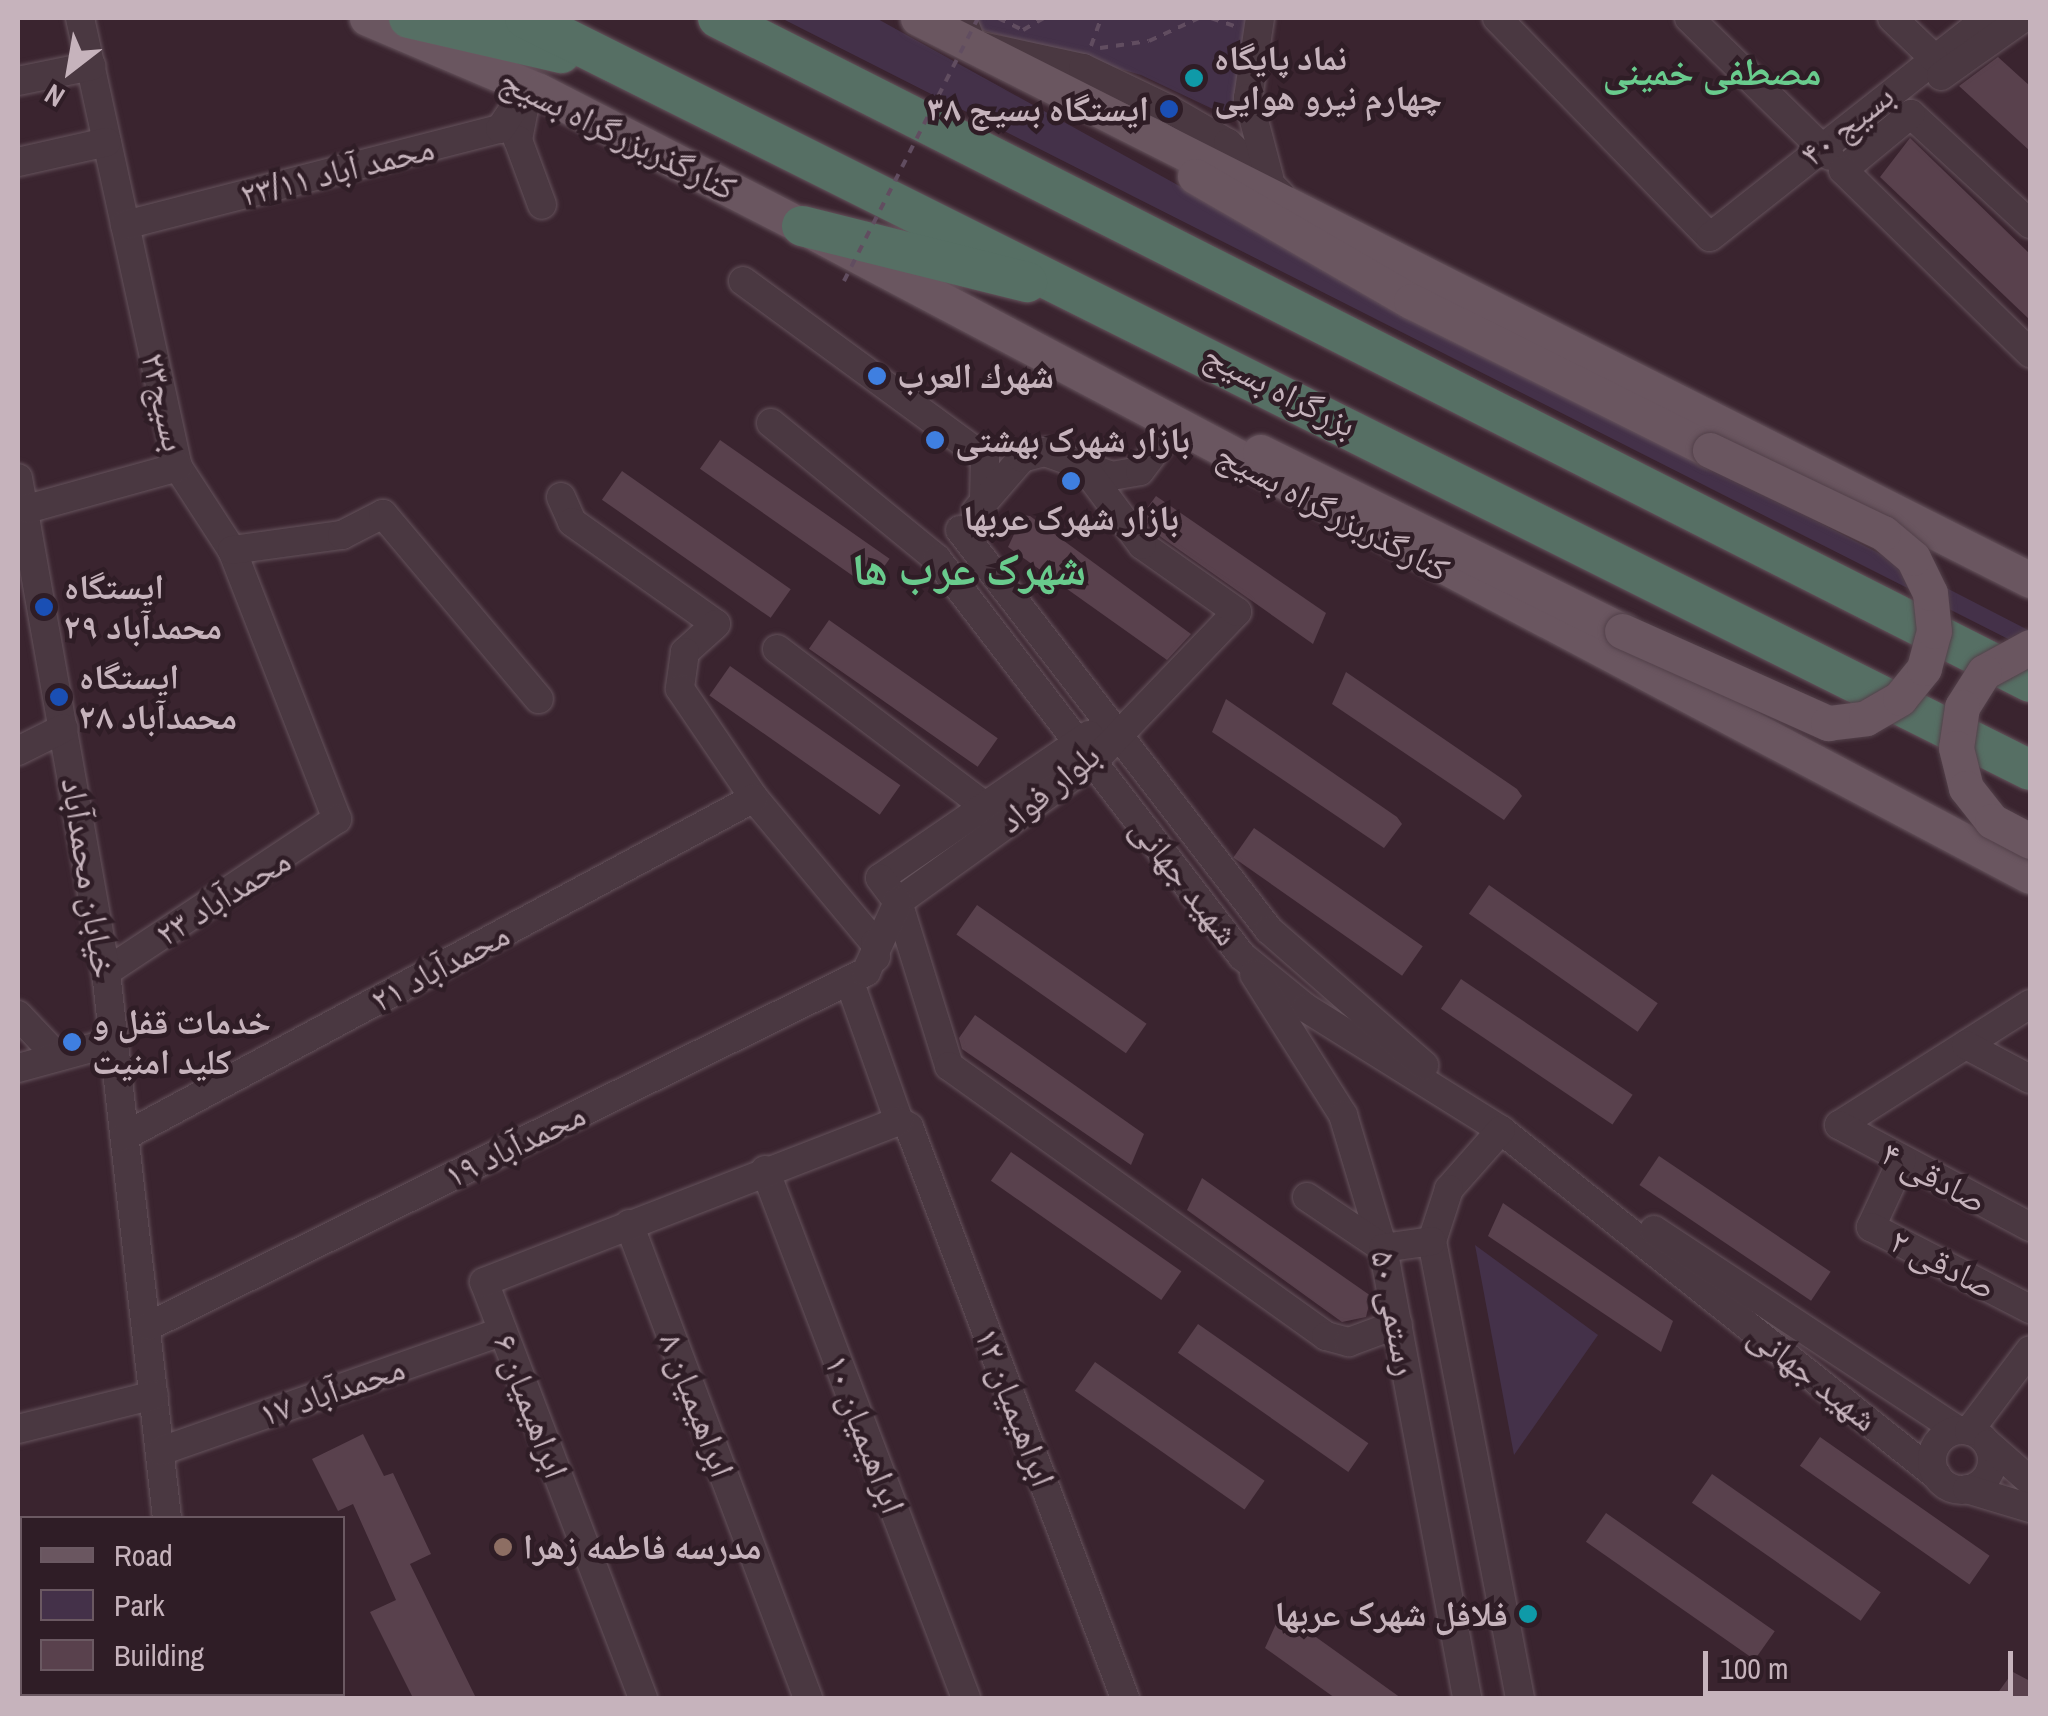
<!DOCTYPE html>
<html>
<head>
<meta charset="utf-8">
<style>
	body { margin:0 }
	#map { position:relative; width:2048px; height:1716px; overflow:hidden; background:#3a242f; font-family:"Archivo Narrow","Noto Naskh Arabic",sans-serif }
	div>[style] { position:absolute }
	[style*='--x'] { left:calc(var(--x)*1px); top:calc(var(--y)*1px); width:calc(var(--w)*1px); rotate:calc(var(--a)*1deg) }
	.green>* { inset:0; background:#443149 }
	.building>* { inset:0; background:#59414d; transform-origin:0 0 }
	.path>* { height:4px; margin-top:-2px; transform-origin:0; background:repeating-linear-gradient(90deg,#614d60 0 8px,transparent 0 16px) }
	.roads { filter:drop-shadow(0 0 2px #65535c) drop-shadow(0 0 2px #65535c) }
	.minor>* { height:28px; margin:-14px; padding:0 14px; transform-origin:14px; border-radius:14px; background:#4a3841 }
	.minor>.ring { margin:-14px; padding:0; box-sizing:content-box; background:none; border:28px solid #4a3841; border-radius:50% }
	.major>* { height:35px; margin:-17.5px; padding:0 17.5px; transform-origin:17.5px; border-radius:17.5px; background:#6a5660 }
	.highway>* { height:40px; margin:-20px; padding:0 20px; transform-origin:20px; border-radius:20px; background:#566f64 }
	.path-bridge>* { height:4px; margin-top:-2px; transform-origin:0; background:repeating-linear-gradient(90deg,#614d60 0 8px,transparent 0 16px) }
	.bridges { filter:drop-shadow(0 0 2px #53414a) drop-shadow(0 0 2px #53414a) }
	.major-bridge>* { height:35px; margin:-17.5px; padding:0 17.5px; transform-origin:17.5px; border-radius:17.5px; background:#6a5660 }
	.dots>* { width:28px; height:28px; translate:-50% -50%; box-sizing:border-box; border:5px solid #2f1d26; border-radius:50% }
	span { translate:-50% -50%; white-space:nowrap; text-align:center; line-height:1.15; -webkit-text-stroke:9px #2f1d26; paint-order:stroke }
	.poi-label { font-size:35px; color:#c6b3bc; font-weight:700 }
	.left { translate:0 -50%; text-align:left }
	.right { translate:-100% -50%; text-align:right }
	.street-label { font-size:35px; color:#c6b3bc }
	.neighbourhood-label { font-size:38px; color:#69cb8d; font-weight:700 }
	.district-label { font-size:45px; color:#69cb8d; font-weight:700 }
	.frame { position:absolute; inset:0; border:20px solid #c6b3bc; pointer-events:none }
	.legend { position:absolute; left:20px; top:1516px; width:325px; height:180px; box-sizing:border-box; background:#2f1d26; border:2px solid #6b5962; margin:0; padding:12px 18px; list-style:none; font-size:30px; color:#c6b3bc }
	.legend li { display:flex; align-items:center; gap:20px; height:50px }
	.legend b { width:50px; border:2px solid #6b5962 }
	.north { position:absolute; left:20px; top:20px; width:100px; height:100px; -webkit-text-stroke:8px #2f1d26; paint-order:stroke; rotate:211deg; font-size:28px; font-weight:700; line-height:40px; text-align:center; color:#c6b3bc }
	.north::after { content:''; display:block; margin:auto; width:35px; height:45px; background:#c6b3bc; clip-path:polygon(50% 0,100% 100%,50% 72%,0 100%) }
	.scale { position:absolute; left:1703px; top:1651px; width:310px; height:45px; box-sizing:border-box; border:5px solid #c6b3bc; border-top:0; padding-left:12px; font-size:30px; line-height:35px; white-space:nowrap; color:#c6b3bc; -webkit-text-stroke:8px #2f1d26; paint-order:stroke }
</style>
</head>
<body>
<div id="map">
	<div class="green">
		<i style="clip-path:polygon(781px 18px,876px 18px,1358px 285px,2030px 631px,2030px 650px)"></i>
		<i style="clip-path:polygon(975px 18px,1249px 18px,1236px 120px,1141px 75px,983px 30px)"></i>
		<i style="clip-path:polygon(1475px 1245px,1598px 1335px,1514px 1455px)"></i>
	</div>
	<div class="building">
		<i style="clip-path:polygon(1998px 57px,2030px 86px,2030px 151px,1959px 86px)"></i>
		<i style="clip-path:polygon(1910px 138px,2030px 254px,2030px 320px,1880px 177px)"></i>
		<i style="left:720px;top:440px;width:207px;height:35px;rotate:35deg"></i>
		<i style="left:622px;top:471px;width:206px;height:35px;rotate:35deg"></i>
		<i style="clip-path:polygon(1156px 496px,1326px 613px,1313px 644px,1154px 532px,1142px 515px)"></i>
		<i style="clip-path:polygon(1023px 515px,1030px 516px,1191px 634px,1167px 660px,1008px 547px)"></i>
		<i style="left:829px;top:620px;width:206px;height:35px;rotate:35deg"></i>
		<i style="left:730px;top:666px;width:208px;height:36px;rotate:35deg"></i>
		<i style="clip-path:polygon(1346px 672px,1517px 789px,1522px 796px,1504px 820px,1332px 704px)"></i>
		<i style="clip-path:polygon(1226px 699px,1397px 817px,1402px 824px,1384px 848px,1212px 732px)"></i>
		<i style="left:1254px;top:828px;width:206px;height:36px;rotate:35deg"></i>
		<i style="left:1489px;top:885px;width:206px;height:35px;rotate:35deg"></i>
		<i style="left:977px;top:905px;width:207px;height:36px;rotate:35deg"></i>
		<i style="left:1461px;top:979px;width:207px;height:36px;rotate:34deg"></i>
		<i style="clip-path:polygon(975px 1015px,1144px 1134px,1131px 1165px,962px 1049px,959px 1038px)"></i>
		<i style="left:1011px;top:1152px;width:208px;height:35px;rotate:35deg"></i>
		<i style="left:1659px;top:1156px;width:207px;height:35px;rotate:34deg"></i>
		<i style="clip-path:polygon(1202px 1178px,1371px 1296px,1366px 1317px,1342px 1322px,1187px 1210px)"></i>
		<i style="clip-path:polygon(1503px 1203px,1673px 1321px,1661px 1352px,1488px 1236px)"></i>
		<i style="left:1198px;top:1324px;width:208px;height:35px;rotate:35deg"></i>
		<i style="left:1095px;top:1362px;width:207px;height:35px;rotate:35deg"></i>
		<i style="clip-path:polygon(363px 1434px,384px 1476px,393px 1473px,431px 1554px,410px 1564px,476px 1698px,413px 1698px,370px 1612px,396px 1600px,353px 1504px,338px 1511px,312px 1459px)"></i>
		<i style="left:1820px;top:1437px;width:207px;height:35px;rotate:35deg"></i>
		<i style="left:1712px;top:1474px;width:206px;height:35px;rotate:35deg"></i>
		<i style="left:1606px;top:1513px;width:206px;height:35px;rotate:35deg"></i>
		<i style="clip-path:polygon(1280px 1615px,1288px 1617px,1401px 1698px,1335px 1698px,1265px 1648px)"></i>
		<i style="clip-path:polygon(2013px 1672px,2030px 1681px,2030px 1698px,1994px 1698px)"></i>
	</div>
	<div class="path">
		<i style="--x:998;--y:18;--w:28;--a:26"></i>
		<i style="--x:1023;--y:30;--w:24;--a:-30"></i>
		<i style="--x:1211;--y:18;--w:28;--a:19"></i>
		<i style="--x:1091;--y:46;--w:30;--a:-70"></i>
		<i style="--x:1100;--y:48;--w:49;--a:-8.1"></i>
		<i style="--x:1149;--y:41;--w:55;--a:-24.7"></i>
	</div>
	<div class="roads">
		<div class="minor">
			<i style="--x:80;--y:18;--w:460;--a:77.7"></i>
			<i style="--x:178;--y:467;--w:99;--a:57"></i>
			<i style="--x:232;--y:550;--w:289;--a:68.7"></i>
			<i style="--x:337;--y:819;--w:277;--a:146.5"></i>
			<i style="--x:962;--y:18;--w:28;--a:69"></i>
			<i style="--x:972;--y:44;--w:114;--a:12.2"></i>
			<i style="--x:1083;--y:68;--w:95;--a:25.5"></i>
			<i style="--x:1169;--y:109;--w:68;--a:30"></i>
			<i style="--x:1228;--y:143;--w:73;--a:44.4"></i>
			<i style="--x:1260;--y:18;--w:81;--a:98.5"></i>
			<i style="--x:1248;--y:98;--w:82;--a:75.1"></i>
			<i style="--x:1497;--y:18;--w:305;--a:45.8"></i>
			<i style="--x:1710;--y:237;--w:353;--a:-38.3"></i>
			<i style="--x:1689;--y:18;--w:197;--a:44.4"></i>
			<i style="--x:1892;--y:18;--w:57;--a:43.6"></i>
			<i style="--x:1941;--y:76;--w:100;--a:-35.3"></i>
			<i style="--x:18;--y:81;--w:75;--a:-11.6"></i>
			<i style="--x:526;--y:98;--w:43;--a:100.8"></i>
			<i style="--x:518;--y:140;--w:69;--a:69.7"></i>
			<i style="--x:18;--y:162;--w:91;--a:-12.7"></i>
			<i style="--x:2030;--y:224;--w:162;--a:-137.3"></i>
			<i style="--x:1911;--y:114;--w:88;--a:140.5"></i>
			<i style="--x:1843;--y:170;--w:262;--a:44.4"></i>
			<i style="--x:125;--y:225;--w:387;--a:-14.4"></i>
			<i style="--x:500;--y:129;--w:50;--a:-56.3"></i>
			<i style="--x:743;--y:281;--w:300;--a:36.2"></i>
			<i style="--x:985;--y:458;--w:43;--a:91.3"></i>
			<i style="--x:771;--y:423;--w:215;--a:39.3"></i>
			<i style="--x:937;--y:559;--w:501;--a:52.47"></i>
			<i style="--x:1242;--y:956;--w:82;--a:39.1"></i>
			<i style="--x:1306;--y:1008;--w:230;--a:32"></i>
			<i style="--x:1501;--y:1130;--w:557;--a:38.43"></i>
			<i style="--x:18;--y:478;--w:502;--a:79.9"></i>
			<i style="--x:106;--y:972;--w:549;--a:83.63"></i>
			<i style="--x:561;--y:497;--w:27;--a:66"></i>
			<i style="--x:572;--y:522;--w:176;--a:35.3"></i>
			<i style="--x:716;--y:624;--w:42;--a:137.9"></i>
			<i style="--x:685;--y:652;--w:37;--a:98"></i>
			<i style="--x:680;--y:689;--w:132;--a:55.8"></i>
			<i style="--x:754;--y:798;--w:189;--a:50.2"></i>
			<i style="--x:875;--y:943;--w:14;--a:86"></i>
			<i style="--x:27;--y:509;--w:157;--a:-15.5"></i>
			<i style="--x:976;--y:511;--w:70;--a:-49"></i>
			<i style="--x:1022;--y:458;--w:24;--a:-15"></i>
			<i style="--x:1045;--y:452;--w:71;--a:19.7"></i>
			<i style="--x:1112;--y:476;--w:28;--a:-10"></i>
			<i style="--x:1140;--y:471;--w:55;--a:-53.1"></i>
			<i style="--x:960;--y:530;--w:505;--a:52.31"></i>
			<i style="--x:1269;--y:930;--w:206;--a:41.1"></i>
			<i style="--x:232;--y:550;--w:111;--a:-7.8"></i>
			<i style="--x:342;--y:535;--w:46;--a:-27.1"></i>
			<i style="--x:383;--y:514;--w:242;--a:49.9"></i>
			<i style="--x:777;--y:649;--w:257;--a:37.1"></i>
			<i style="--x:1089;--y:735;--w:253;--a:145.6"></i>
			<i style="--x:880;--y:878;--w:30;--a:53"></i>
			<i style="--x:898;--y:902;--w:172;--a:72.7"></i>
			<i style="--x:949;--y:1066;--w:464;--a:35.6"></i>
			<i style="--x:1326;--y:1336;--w:24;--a:15"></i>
			<i style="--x:1349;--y:1342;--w:52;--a:-20.2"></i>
			<i style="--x:18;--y:751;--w:51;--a:-26.6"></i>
			<i style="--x:898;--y:902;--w:240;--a:-35.7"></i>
			<i style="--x:1093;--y:762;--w:208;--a:-46.2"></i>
			<i style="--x:1237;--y:612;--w:116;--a:-144.8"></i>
			<i style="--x:1142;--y:545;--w:94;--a:-126.7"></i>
			<i style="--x:1254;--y:974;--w:167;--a:57.7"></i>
			<i style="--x:1343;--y:1115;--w:139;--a:73.3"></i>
			<i style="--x:1383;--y:1248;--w:458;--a:79.4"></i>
			<i style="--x:849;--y:980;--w:150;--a:70.5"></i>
			<i style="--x:2030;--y:1004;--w:226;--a:147.6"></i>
			<i style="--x:1839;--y:1125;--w:217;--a:28.1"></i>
			<i style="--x:18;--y:1015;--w:50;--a:46.6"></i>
			<i style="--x:1966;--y:1045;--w:72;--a:28"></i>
			<i style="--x:18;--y:1068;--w:98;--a:-15.3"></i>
			<i style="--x:899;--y:1121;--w:12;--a:31"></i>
			<i style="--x:909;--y:1127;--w:610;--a:69.28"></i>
			<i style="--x:1501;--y:1130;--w:79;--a:131.4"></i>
			<i style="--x:1449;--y:1189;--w:55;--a:108.1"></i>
			<i style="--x:1432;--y:1241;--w:465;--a:79.1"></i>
			<i style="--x:125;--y:1136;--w:714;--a:-28.25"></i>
			<i style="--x:1902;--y:1160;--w:74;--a:114.8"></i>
			<i style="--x:1871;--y:1227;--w:179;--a:27.3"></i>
			<i style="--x:765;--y:1170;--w:565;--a:69.16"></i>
			<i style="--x:1307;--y:1197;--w:92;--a:33.9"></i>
			<i style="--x:1383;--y:1248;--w:49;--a:-8.1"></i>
			<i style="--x:629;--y:1224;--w:507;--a:69.31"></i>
			<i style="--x:1654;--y:1230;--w:363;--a:33.4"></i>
			<i style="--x:149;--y:1326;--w:800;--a:-26.28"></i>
			<i style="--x:866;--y:972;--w:77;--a:-65.4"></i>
			<i style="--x:18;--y:1429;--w:140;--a:-14"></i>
			<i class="ring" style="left:1932px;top:1430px;width:32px;height:32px"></i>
			<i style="--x:1969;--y:1431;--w:101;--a:-53"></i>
			<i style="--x:1988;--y:1444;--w:56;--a:41.4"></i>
			<i style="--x:161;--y:1451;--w:362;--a:-19.3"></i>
			<i style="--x:1967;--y:1489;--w:66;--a:16.8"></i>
			<i style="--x:182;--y:1694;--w:4;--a:90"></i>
			<i style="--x:61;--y:1698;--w:25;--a:-9"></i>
			<i style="--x:643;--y:1698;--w:445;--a:-110.9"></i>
			<i style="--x:484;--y:1282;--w:445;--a:-21.2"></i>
		</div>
		<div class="major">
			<i style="--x:367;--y:18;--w:187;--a:23"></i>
			<i style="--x:539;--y:91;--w:296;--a:27.2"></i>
			<i style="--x:802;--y:226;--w:1389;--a:27.89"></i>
			<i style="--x:918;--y:18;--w:1246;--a:26.81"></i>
			<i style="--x:1195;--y:176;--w:250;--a:30.1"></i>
			<i style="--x:1411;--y:301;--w:334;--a:26.5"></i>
			<i style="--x:1260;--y:452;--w:404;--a:26.3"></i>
		</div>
		<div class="highway">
			<i style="--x:409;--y:18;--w:156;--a:13"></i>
			<i style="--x:525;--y:18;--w:1682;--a:26.55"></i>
			<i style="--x:718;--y:18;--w:1470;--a:26.84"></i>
			<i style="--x:802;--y:226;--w:232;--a:14"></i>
		</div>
	</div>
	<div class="path-bridge">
		<i style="--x:844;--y:281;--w:295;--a:-63"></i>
	</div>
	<div class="bridges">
		<div class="major-bridge">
			<i style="--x:1622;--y:631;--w:226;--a:24.1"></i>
			<i style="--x:1828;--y:723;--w:38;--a:-7"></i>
			<i style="--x:1866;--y:718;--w:39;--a:-30"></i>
			<i style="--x:1900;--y:698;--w:38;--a:-51"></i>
			<i style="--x:1924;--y:668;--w:38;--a:-75"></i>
			<i style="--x:1934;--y:631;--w:38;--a:-96"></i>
			<i style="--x:1930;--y:593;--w:39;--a:-116"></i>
			<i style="--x:1913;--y:558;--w:39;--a:-140"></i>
			<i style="--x:1883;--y:533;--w:192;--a:-154.4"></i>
			<i style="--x:2030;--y:647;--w:52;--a:151.5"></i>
			<i style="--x:1984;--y:672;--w:41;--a:122.2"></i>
			<i style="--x:1962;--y:707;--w:41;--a:98.3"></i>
			<i style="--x:1956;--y:748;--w:41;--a:76"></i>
			<i style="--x:1966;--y:788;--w:42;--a:51.8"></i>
			<i style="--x:1992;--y:821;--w:43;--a:27.8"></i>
		</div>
	</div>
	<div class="dots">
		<i style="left:1194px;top:78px;background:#0f9aa8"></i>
		<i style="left:1169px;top:109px;background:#1a4fb4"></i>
		<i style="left:877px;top:376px;background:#3f7fe0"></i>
		<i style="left:935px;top:440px;background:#3f7fe0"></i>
		<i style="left:1071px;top:481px;background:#3f7fe0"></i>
		<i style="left:44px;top:607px;background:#1a4fb4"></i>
		<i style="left:59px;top:697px;background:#1a4fb4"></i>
		<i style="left:72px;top:1042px;background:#3f7fe0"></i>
		<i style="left:503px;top:1547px;background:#8d6e63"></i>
		<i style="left:1528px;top:1614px;background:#0f9aa8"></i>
	</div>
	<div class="poi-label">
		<span class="left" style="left:1214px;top:78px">نماد پایگاه<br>چهارم نیرو هوایی</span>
		<span class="right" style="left:1149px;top:109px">ایستگاه بسیج ۳۸</span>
		<span class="left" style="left:897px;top:376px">شهرك العرب</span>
		<span class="left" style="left:955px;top:440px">بازار شهرک بهشتی</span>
		<span style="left:1071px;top:518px">بازار شهرک عربها</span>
		<span class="left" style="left:64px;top:607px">ایستگاه<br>محمدآباد ۲۹</span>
		<span class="left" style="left:79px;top:697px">ایستگاه<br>محمدآباد ۲۸</span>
		<span class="left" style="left:92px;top:1042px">خدمات قفل و<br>کلید امنیت</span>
		<span class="left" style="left:523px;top:1547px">مدرسه فاطمه زهرا</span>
		<span class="right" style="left:1508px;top:1614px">فلافل شهرک عربها</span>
	</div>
	<div class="street-label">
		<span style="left:1847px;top:125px;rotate:-39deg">بسیج ۴۰</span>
		<span style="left:618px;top:134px;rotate:26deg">کنارگذربزرگراه بسیج</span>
		<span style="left:337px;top:171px;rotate:-14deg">محمد آباد ۲۳/۱۱</span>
		<span style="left:1280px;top:390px;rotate:27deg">بزرگراه بسیج</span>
		<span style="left:164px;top:402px;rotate:77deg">بسیج۲۳</span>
		<span style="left:1333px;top:512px;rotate:28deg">کنارگذربزرگراه بسیج</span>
		<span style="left:1049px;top:788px;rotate:-39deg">بلوار فواد</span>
		<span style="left:89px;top:878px;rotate:81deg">خیابان محمدآباد</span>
		<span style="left:1185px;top:881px;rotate:52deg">شهید جهانی</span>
		<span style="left:223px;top:897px;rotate:-32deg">محمدآباد ۲۳</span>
		<span style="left:440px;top:967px;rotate:-28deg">محمدآباد ۲۱</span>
		<span style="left:515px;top:1145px;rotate:-26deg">محمدآباد ۱۹</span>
		<span style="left:1934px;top:1177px;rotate:28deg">صادقی ۴</span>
		<span style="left:1943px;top:1264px;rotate:27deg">صادقی ۲</span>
		<span style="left:1395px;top:1313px;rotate:79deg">رستمی ۵۰</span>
		<span style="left:1813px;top:1377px;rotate:38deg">شهید جهانی</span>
		<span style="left:332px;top:1391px;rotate:-19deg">محمدآباد ۱۷</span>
		<span style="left:697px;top:1405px;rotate:69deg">ابراهیمیان ۸</span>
		<span style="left:531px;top:1406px;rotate:69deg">ابراهیمیان ۶</span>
		<span style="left:1015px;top:1407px;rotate:69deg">ابراهیمیان ۱۲</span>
		<span style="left:865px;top:1434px;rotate:69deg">ابراهیمیان ۱۰</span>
	</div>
	<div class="neighbourhood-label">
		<span style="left:1712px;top:72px">مصطفی خمینی</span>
	</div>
	<div class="district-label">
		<span style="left:969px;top:569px">شهرک عرب ها</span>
	</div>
	<div class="frame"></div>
	<ul class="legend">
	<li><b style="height:12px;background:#6a5660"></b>Road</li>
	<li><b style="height:28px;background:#443149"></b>Park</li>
	<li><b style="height:28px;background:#59414d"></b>Building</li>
	</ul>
	<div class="north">N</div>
	<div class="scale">100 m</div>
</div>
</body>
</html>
